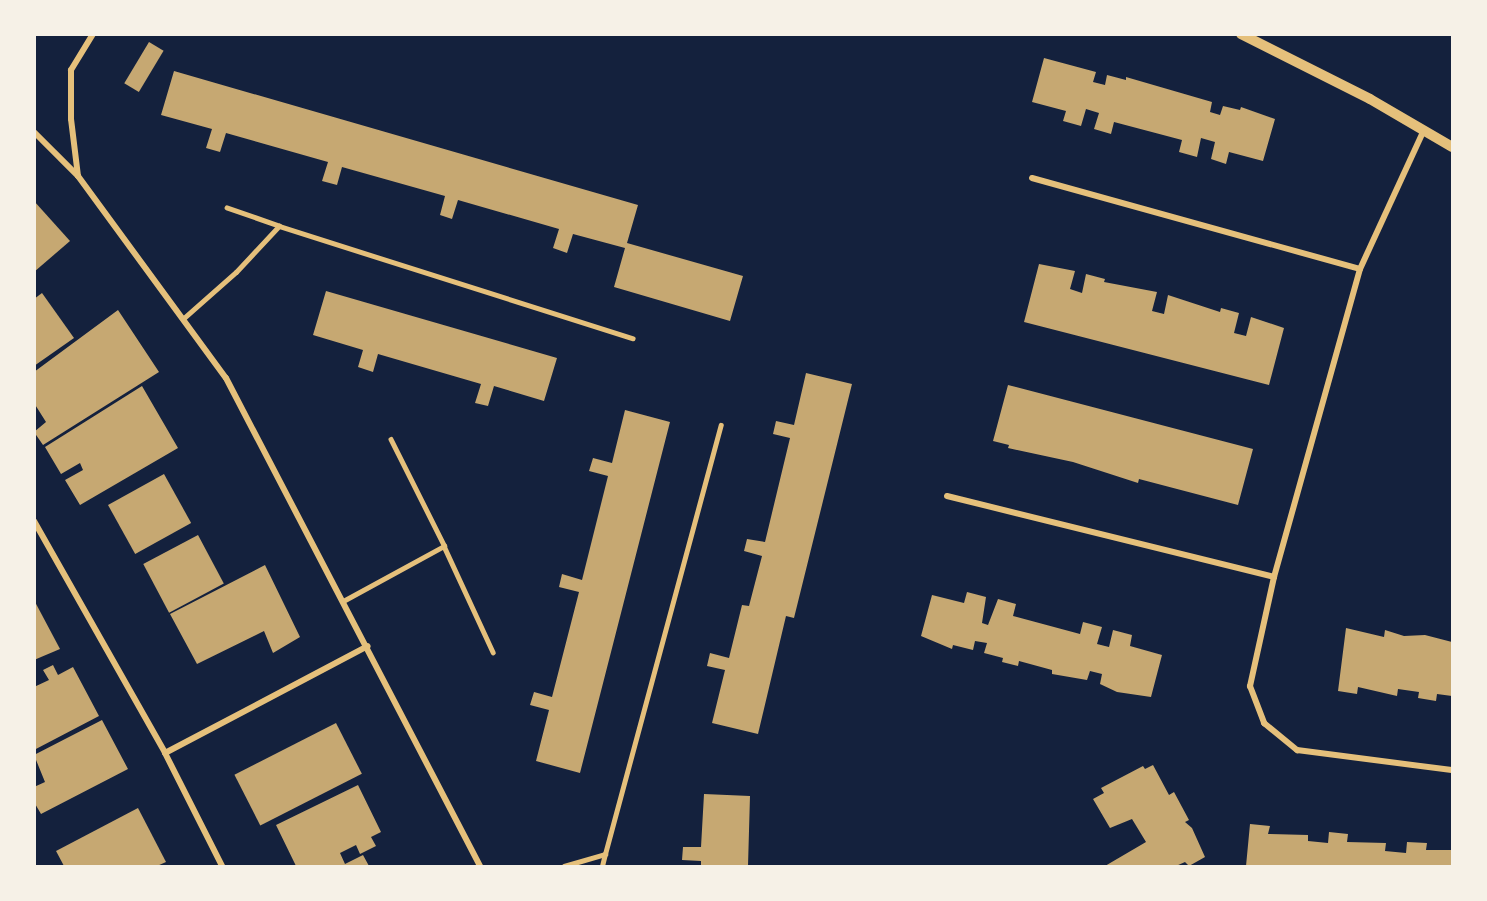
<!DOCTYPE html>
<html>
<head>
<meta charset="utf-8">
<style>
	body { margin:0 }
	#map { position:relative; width:1487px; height:901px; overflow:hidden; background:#14213d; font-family:Merriweather,serif }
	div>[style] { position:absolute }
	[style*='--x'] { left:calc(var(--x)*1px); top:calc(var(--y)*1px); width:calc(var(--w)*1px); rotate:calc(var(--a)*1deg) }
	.building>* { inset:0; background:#c6a872; transform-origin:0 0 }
	.service>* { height:4.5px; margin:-2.25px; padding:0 2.25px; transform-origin:2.25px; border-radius:2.25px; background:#e5c07b }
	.minor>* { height:6px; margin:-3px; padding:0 3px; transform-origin:3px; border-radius:3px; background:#e5c07b }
	.tertiary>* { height:10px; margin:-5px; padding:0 5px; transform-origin:5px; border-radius:5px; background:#e5c07b }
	span { translate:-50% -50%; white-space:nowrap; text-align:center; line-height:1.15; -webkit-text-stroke:4.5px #f6f1e7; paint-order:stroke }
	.frame { position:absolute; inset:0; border:36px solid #f6f1e7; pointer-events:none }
</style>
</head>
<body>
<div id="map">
	<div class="building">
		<i style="left:149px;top:42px;width:17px;height:48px;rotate:31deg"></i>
		<i style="clip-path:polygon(1044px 58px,1096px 72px,1093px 82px,1105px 85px,1107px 75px,1126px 80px,1126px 77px,1212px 102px,1210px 112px,1220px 115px,1223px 106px,1240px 110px,1241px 107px,1275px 119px,1263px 161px,1229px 152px,1226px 164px,1211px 159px,1215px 142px,1201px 138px,1197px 157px,1179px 152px,1182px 140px,1114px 122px,1111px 134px,1094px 129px,1099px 113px,1086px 109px,1081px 126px,1063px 121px,1066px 111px,1032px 102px)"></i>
		<i style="clip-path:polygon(174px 71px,638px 205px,627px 243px,743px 276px,730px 321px,614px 287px,625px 248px,573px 234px,567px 253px,553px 248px,559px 229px,458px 200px,452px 219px,440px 215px,445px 196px,342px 167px,337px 185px,322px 181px,328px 162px,226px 133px,220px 152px,206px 148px,212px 129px,161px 115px)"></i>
		<i style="clip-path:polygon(34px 201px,70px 241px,34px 272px)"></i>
		<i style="clip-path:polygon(1039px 264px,1075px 271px,1070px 289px,1082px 293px,1086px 274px,1105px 279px,1104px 282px,1157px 292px,1152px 311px,1164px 314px,1168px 295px,1220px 312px,1221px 308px,1239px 313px,1234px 333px,1246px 336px,1251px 317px,1284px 328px,1269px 385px,1024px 322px)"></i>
		<i style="clip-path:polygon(326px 291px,557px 358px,544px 401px,494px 386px,488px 406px,475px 403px,481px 384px,378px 354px,373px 372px,358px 367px,363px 350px,313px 335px)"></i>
		<i style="clip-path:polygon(42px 293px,74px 338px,34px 366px,34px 299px)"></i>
		<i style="clip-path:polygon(118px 310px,159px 372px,43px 445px,34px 432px,46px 422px,34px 403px,34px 372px)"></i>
		<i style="clip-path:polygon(806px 373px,852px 384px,794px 618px,786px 616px,758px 734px,712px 723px,725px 670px,707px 666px,710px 653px,729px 658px,742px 605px,749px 606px,762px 556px,744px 551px,747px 539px,765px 542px,790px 438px,773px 434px,776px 421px,794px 425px)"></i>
		<i style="clip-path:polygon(1008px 385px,1253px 449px,1238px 505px,1139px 479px,1138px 483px,1073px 462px,1008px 448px,1009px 445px,993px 441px)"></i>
		<i style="clip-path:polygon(142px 386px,178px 448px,80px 505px,65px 480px,83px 470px,80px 463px,61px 474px,45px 447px)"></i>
		<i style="clip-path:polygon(625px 410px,670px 422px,580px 773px,536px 761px,549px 710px,530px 705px,534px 692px,552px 697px,579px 592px,559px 587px,562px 574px,582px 580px,608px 476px,589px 471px,593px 458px,612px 463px)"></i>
		<i style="left:164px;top:474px;width:56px;height:64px;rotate:61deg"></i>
		<i style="left:198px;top:535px;width:55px;height:62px;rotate:62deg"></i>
		<i style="clip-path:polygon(265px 565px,300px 637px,273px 653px,264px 631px,197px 664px,170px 614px)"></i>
		<i style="clip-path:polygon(967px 592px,986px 597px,982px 623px,988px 625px,998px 599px,1016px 604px,1013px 616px,1080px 634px,1083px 622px,1102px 627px,1097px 644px,1109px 647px,1113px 630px,1132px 635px,1130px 646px,1162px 655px,1151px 697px,1117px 692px,1100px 684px,1102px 674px,1090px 671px,1087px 680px,1052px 674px,1052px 670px,1019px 661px,1018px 666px,1002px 662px,1003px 658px,984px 653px,987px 643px,975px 641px,973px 650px,953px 645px,952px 649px,921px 636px,932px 595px,964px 603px)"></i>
		<i style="clip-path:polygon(34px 600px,60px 649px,34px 660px)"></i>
		<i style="clip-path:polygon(1346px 628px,1384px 637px,1385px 630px,1404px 636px,1425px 635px,1452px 642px,1452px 696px,1437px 694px,1436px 701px,1418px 698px,1419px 692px,1398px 689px,1397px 696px,1358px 687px,1357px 694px,1338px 691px)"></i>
		<i style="clip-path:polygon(53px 665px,58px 675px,73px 667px,99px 716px,34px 750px,34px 687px,49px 680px,43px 670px)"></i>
		<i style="clip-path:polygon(102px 720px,128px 769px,41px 814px,34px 802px,34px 787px,45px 782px,34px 755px)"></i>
		<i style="left:336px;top:723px;width:57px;height:114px;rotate:63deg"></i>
		<i style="clip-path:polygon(1153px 765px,1169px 795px,1174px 792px,1189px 820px,1185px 822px,1192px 828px,1205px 857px,1189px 866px,1185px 862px,1176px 866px,1105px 866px,1146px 842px,1132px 819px,1110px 828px,1093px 799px,1104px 793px,1101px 788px,1143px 766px,1145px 769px)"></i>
		<i style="clip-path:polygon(358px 785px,381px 832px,371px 837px,376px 846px,360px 854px,356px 845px,340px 853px,345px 864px,363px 855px,369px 866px,296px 866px,276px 825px)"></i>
		<i style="clip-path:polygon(704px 794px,750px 796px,748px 866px,701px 866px,701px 861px,682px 860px,683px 847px,701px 847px)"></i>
		<i style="clip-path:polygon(138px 808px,166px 862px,157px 866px,64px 866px,56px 851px)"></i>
		<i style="clip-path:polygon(1250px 824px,1270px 826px,1268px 834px,1308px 835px,1308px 841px,1328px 843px,1329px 832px,1348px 834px,1347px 842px,1386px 843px,1385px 851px,1406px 853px,1407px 842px,1427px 843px,1426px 850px,1452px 850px,1452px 866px,1246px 866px)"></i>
	</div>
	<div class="service">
		<i style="--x:279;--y:226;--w:371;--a:17.6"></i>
		<i style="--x:184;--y:318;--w:69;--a:-41.5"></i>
		<i style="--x:236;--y:272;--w:63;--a:-46.9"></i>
		<i style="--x:279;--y:226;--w:55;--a:-160.9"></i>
		<i style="--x:444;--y:546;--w:117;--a:65.2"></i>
		<i style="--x:345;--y:600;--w:113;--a:-28.6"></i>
		<i style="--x:444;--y:546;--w:119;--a:-116.6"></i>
		<i style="--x:564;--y:866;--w:43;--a:-16.3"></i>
		<i style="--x:605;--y:854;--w:444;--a:-74.9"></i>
		<i style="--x:602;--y:866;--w:12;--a:-76"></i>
	</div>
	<div class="minor">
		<i style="--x:34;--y:132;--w:62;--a:45"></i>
		<i style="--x:78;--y:176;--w:250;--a:53.8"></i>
		<i style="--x:226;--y:378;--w:550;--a:62.5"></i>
		<i style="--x:1423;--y:132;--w:151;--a:114.7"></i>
		<i style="--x:1360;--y:269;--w:320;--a:105.6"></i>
		<i style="--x:1274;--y:577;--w:112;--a:102.4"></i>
		<i style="--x:1250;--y:686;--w:40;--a:69"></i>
		<i style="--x:1264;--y:723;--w:43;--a:39.3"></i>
		<i style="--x:1297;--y:750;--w:156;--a:7.4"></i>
		<i style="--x:78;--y:176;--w:57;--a:-97"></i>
		<i style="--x:71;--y:119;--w:49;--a:-90"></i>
		<i style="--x:71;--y:70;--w:42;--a:-58.6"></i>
		<i style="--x:1032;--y:178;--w:340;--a:15.5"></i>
		<i style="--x:947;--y:496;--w:337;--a:13.9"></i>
		<i style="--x:34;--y:521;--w:266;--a:60.5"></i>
		<i style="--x:165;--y:753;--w:127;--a:63.2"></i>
		<i style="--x:165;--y:753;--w:229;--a:-27.8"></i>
	</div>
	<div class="tertiary">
		<i style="--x:1241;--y:34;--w:144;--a:26.7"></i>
		<i style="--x:1370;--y:99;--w:95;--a:30.3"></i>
	</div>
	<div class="frame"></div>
</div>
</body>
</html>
